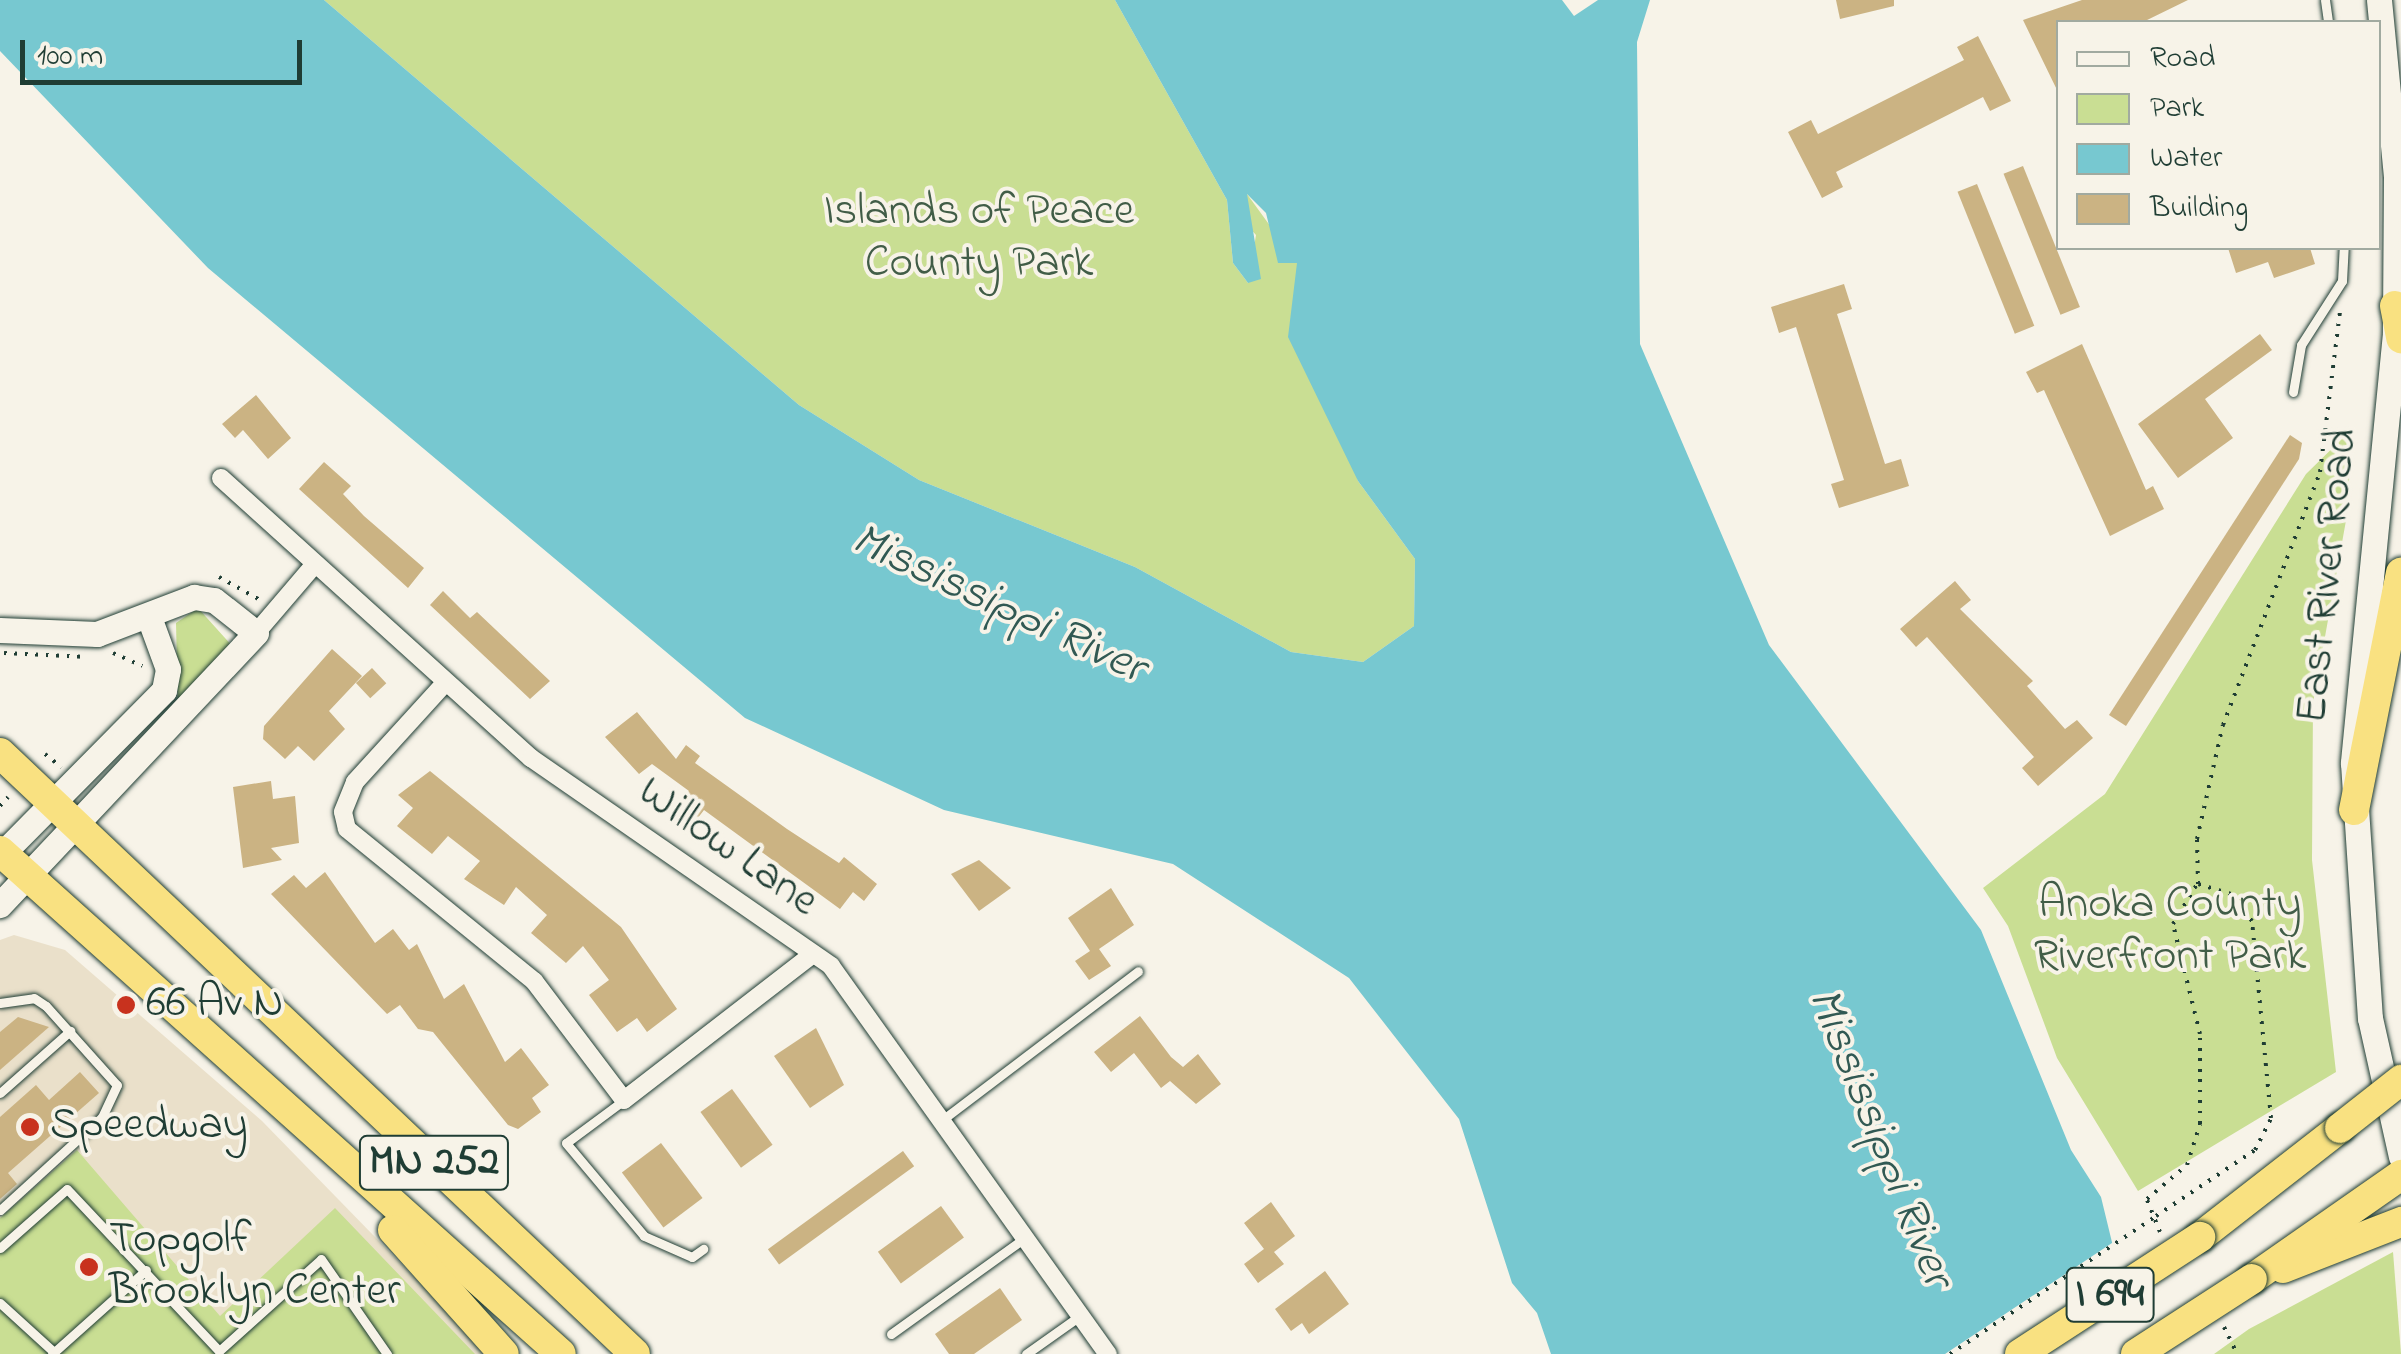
<!DOCTYPE html>
<html>
<head>
<meta charset="utf-8">
<style>
	body { margin:0 }
	#map { position:relative; width:2401px; height:1354px; overflow:hidden; background:#f7f3e8; font-family:"Indie Flower",sans-serif }
	div>[style] { position:absolute }
	[style*='--x'] { left:calc(var(--x)*1px); top:calc(var(--y)*1px); width:calc(var(--w)*1px); rotate:calc(var(--a)*1deg) }
	.built>* { inset:0; background:#eae0ca }
	.green>* { inset:0; background:#c9de93 }
	.water>* { inset:0; background:#77c8d0 }
	.pier>* { inset:0; background:#f7f3e8 }
	.building>* { inset:0; background:#cbb383; transform-origin:0 0 }
	.path>* { height:4px; margin-top:-2px; transform-origin:0; background:repeating-linear-gradient(90deg,#1f3d34 0 2.5px,transparent 0 10.5px) }
	.roads { filter:drop-shadow(0 0 2px #1f3d34) drop-shadow(0 0 2px #1f3d34) }
	.lane>* { height:9px; margin:-4.5px; padding:0 4.5px; transform-origin:4.5px; border-radius:4.5px; background:#f7f3e8 }
	.street>* { height:18px; margin:-9px; padding:0 9px; transform-origin:9px; border-radius:9px; background:#f7f3e8 }
	.secondary>* { height:25px; margin:-12.5px; padding:0 12.5px; transform-origin:12.5px; border-radius:12.5px; background:#f7f3e8 }
	.highway>* { height:30px; margin:-15px; padding:0 15px; transform-origin:15px; border-radius:15px; background:#f9e181 }
	.path-bridge>* { height:4px; margin-top:-2px; transform-origin:0; background:repeating-linear-gradient(90deg,#1f3d34 0 2.5px,transparent 0 10.5px) }
	.bridges { filter:drop-shadow(0 0 2px #1f3d34) drop-shadow(0 0 2px #1f3d34) }
	.highway-bridge>* { height:30px; margin:-15px; padding:0 15px; transform-origin:15px; border-radius:15px; background:#f9e181 }
	.dots>* { width:28px; height:28px; translate:-50% -50%; box-sizing:border-box; border:5px solid #f7f3e8; border-radius:50% }
	span { translate:-50% -50%; white-space:nowrap; text-align:center; line-height:1.15; -webkit-text-stroke:8px #f7f3e8; paint-order:stroke }
	.shield-label span { padding:2px 8px; background:#f7f3e8; border:2px solid; border-radius:8px; -webkit-text-stroke-width:0 }
	.shield-label { font-size:42px; color:#1f3d34; font-weight:700 }
	.park-label { font-size:45px; color:#415d47 }
	.street-label { font-size:45px; color:#1f3d34 }
	.poi-label { font-size:45px; color:#1f3d34 }
	.left { translate:0 -50%; text-align:left }
	.water-label { font-size:48px; color:#315953; font-style:italic }
	.legend { position:absolute; left:2056px; top:20px; width:325px; height:230px; box-sizing:border-box; background:#f7f3e8; border:2px solid #a1aaa0; margin:0; padding:12px 18px; list-style:none; font-size:30px; color:#1f3d34 }
	.legend li { display:flex; align-items:center; gap:20px; height:50px }
	.legend b { width:50px; border:2px solid #a1aaa0 }
	.scale { position:absolute; left:20px; top:40px; width:282px; height:45px; box-sizing:border-box; border:5px solid #1f3d34; border-top:0; padding-left:12px; font-size:30px; line-height:35px; white-space:nowrap; color:#1f3d34; -webkit-text-stroke:8px #f7f3e8; paint-order:stroke }
</style>
</head>
<body>
<div id="map">
	<div class="built">
		<i style="clip-path:polygon(14px 935px,65px 950px,262px 1121px,489px 1354px,0 1354px,0 940px)"></i>
	</div>
	<div class="green">
		<i style="clip-path:polygon(324px 0,1115px 0,1227px 200px,1233px 263px,1248px 283px,1256px 235px,1245px 223px,1247px 194px,1297px 263px,1358px 481px,1415px 559px,1414px 626px,1363px 662px,1291px 652px,1135px 567px,919px 480px,799px 405px)"></i>
		<i style="clip-path:polygon(2352px 429px,2347px 515px,2313px 703px,2312px 860px,2336px 1072px,2138px 1191px,2057px 1058px,2008px 926px,1983px 888px,2105px 794px,2306px 474px)"></i>
		<i style="clip-path:polygon(198px 608px,234px 648px,178px 709px,176px 623px)"></i>
		<i style="clip-path:polygon(77px 1150px,220px 1316px,335px 1208px,475px 1354px,0 1354px,0 1218px)"></i>
		<i style="clip-path:polygon(2393px 1252px,2401px 1354px,2214px 1354px,2249px 1329px)"></i>
	</div>
	<div class="water">
		<i style="clip-path:polygon(0 0,324px 0,799px 405px,919px 480px,1135px 567px,1291px 652px,1363px 662px,1414px 626px,1415px 559px,1358px 481px,1288px 337px,1297px 263px,1278px 263px,1266px 213px,1247px 194px,1261px 279px,1248px 283px,1233px 263px,1227px 200px,1115px 0,1562px 0,1574px 16px,1598px 0,1650px 0,1637px 42px,1640px 344px,1769px 645px,1981px 930px,2071px 1150px,2101px 1197px,2127px 1304px,2157px 1354px,1551px 1354px,1537px 1313px,1512px 1283px,1459px 1119px,1349px 978px,1173px 864px,944px 810px,745px 718px,208px 268px,0 51px)"></i>
	</div>
	<div class="pier">
		<i style="clip-path:polygon(2118px 1239px,2131px 1302px,2154px 1326px,2162px 1354px,1945px 1354px)"></i>
	</div>
	<div class="building">
		<i style="clip-path:polygon(1836px 0,1894px 0,1894px 6px,1840px 19px)"></i>
		<i style="clip-path:polygon(2082px 0,2188px 0,2143px 22px,2058px 22px,2058px 92px,2023px 20px)"></i>
		<i style="clip-path:polygon(1978px 36px,2011px 101px,1990px 111px,1983px 97px,1836px 172px,1843px 187px,1822px 198px,1788px 132px,1811px 120px,1818px 134px,1964px 60px,1957px 47px)"></i>
		<i style="left:2023px;top:166px;width:152px;height:21px;rotate:68deg"></i>
		<i style="left:1977px;top:184px;width:153px;height:21px;rotate:68deg"></i>
		<i style="clip-path:polygon(2228px 248px,2310px 248px,2315px 264px,2274px 278px,2268px 262px,2236px 273px)"></i>
		<i style="clip-path:polygon(1844px 284px,1852px 309px,1837px 314px,1885px 464px,1901px 459px,1909px 486px,1839px 508px,1831px 484px,1844px 480px,1796px 327px,1779px 333px,1771px 307px)"></i>
		<i style="clip-path:polygon(2260px 334px,2272px 350px,2205px 399px,2233px 438px,2178px 478px,2138px 424px)"></i>
		<i style="clip-path:polygon(2082px 344px,2146px 490px,2153px 486px,2164px 509px,2110px 536px,2044px 390px,2037px 393px,2026px 372px)"></i>
		<i style="clip-path:polygon(256px 395px,291px 438px,268px 459px,243px 430px,235px 438px,222px 424px)"></i>
		<i style="clip-path:polygon(2290px 435px,2302px 443px,2299px 459px,2126px 726px,2109px 715px)"></i>
		<i style="clip-path:polygon(324px 462px,351px 486px,343px 494px,364px 516px,424px 568px,408px 588px,299px 489px)"></i>
		<i style="clip-path:polygon(1955px 581px,1971px 600px,1960px 609px,2033px 681px,2027px 686px,2065px 729px,2077px 720px,2093px 738px,2038px 786px,2022px 768px,2034px 757px,1927px 637px,1916px 647px,1900px 629px)"></i>
		<i style="clip-path:polygon(443px 591px,470px 618px,477px 612px,550px 681px,530px 699px,430px 605px)"></i>
		<i style="clip-path:polygon(332px 649px,362px 676px,329px 711px,345px 729px,314px 761px,298px 746px,285px 759px,263px 739px,264px 726px)"></i>
		<i style="left:372px;top:668px;width:21px;height:22px;rotate:47deg"></i>
		<i style="clip-path:polygon(637px 712px,676px 759px,686px 745px,700px 756px,695px 763px,787px 829px,839px 863px,844px 857px,877px 884px,864px 901px,853px 892px,840px 909px,704px 810px,697px 819px,678px 806px,689px 791px,652px 764px,639px 774px,605px 737px)"></i>
		<i style="clip-path:polygon(430px 771px,621px 927px,677px 1009px,647px 1032px,637px 1018px,617px 1032px,589px 995px,609px 980px,583px 946px,566px 963px,531px 933px,547px 915px,516px 887px,504px 905px,464px 879px,480px 861px,448px 836px,432px 854px,397px 826px,413px 808px,398px 795px)"></i>
		<i style="clip-path:polygon(271px 781px,273px 799px,295px 796px,299px 843px,271px 848px,282px 860px,243px 868px,233px 787px)"></i>
		<i style="clip-path:polygon(979px 860px,1011px 888px,979px 911px,951px 874px)"></i>
		<i style="clip-path:polygon(325px 872px,375px 943px,393px 929px,409px 950px,417px 944px,444px 999px,464px 984px,505px 1062px,521px 1048px,549px 1085px,532px 1098px,541px 1112px,518px 1129px,508px 1125px,433px 1032px,418px 1029px,400px 1005px,387px 1014px,271px 894px,294px 875px,306px 888px)"></i>
		<i style="clip-path:polygon(1111px 888px,1134px 925px,1099px 949px,1111px 966px,1089px 980px,1075px 961px,1090px 951px,1068px 918px)"></i>
		<i style="clip-path:polygon(1140px 1016px,1171px 1057px,1183px 1067px,1198px 1054px,1221px 1084px,1196px 1104px,1170px 1081px,1161px 1088px,1134px 1053px,1111px 1072px,1094px 1052px)"></i>
		<i style="clip-path:polygon(18px 1017px,49px 1027px,0 1070px,0 1032px)"></i>
		<i style="clip-path:polygon(816px 1028px,844px 1085px,810px 1108px,774px 1056px)"></i>
		<i style="clip-path:polygon(80px 1072px,99px 1093px,8px 1173px,17px 1184px,0 1199px,0 1117px,36px 1085px,49px 1100px)"></i>
		<i style="left:732px;top:1089px;width:69px;height:39px;rotate:54deg"></i>
		<i style="left:661px;top:1143px;width:69px;height:49px;rotate:53deg"></i>
		<i style="left:903px;top:1151px;width:19px;height:167px;rotate:54deg"></i>
		<i style="clip-path:polygon(1271px 1202px,1295px 1236px,1274px 1252px,1284px 1264px,1258px 1283px,1244px 1264px,1264px 1249px,1244px 1223px)"></i>
		<i style="left:941px;top:1206px;width:39px;height:78px;rotate:54deg"></i>
		<i style="clip-path:polygon(1325px 1271px,1349px 1304px,1309px 1334px,1302px 1323px,1291px 1331px,1275px 1309px)"></i>
		<i style="clip-path:polygon(1000px 1288px,1022px 1320px,974px 1354px,949px 1354px,935px 1334px)"></i>
	</div>
	<div class="path">
		<i style="--x:219;--y:577;--w:49;--a:29.2"></i>
		<i style="--x:4;--y:653;--w:84;--a:2.7"></i>
		<i style="--x:113;--y:653;--w:32;--a:24"></i>
		<i style="--x:45;--y:754;--w:21;--a:39"></i>
		<i style="--x:0;--y:806;--w:12;--a:-48"></i>
		<i style="--x:2198;--y:884;--w:45;--a:-91.3"></i>
		<i style="--x:2197;--y:839;--w:117;--a:-77.2"></i>
		<i style="--x:2223;--y:725;--w:271;--a:-69"></i>
		<i style="--x:2320;--y:472;--w:161;--a:-82.9"></i>
		<i style="--x:2156;--y:1216;--w:119;--a:-33.7"></i>
		<i style="--x:2255;--y:1150;--w:36;--a:-63"></i>
		<i style="--x:2271;--y:1118;--w:198;--a:-95.5"></i>
		<i style="--x:2252;--y:921;--w:34;--a:-128"></i>
		<i style="--x:2231;--y:894;--w:34;--a:-163"></i>
		<i style="--x:2160;--y:1232;--w:35;--a:-112"></i>
		<i style="--x:2147;--y:1199;--w:52;--a:-40.4"></i>
		<i style="--x:2187;--y:1165;--w:43;--a:-72.4"></i>
		<i style="--x:2200;--y:1124;--w:90;--a:-90"></i>
		<i style="--x:2200;--y:1034;--w:113;--a:-103.8"></i>
		<i style="--x:2173;--y:924;--w:47;--a:-59"></i>
		<i style="--x:2224;--y:1327;--w:30;--a:64"></i>
	</div>
	<div class="roads">
		<div class="lane">
			<i style="--x:2325;--y:0;--w:22;--a:82"></i>
			<i style="--x:2293;--y:392;--w:48;--a:-80.3"></i>
			<i style="--x:2301;--y:345;--w:76;--a:-57.4"></i>
			<i style="--x:2342;--y:281;--w:33;--a:-87"></i>
			<i style="--x:0;--y:1003;--w:34;--a:-8"></i>
			<i style="--x:34;--y:998;--w:14;--a:34"></i>
			<i style="--x:46;--y:1006;--w:106;--a:48.1"></i>
			<i style="--x:117;--y:1085;--w:35;--a:115"></i>
			<i style="--x:102;--y:1117;--w:138;--a:137.6"></i>
			<i style="--x:0;--y:1093;--w:94;--a:-41.5"></i>
			<i style="--x:624;--y:1100;--w:72;--a:143.4"></i>
			<i style="--x:566;--y:1143;--w:121;--a:50"></i>
			<i style="--x:644;--y:1236;--w:52;--a:23.6"></i>
			<i style="--x:692;--y:1257;--w:14;--a:-36"></i>
			<i style="--x:942;--y:1120;--w:246;--a:-37.2"></i>
			<i style="--x:0;--y:1248;--w:89;--a:-41.4"></i>
			<i style="--x:67;--y:1189;--w:222;--a:46.8"></i>
			<i style="--x:219;--y:1351;--w:137;--a:-42"></i>
			<i style="--x:321;--y:1259;--w:116;--a:55.2"></i>
			<i style="--x:0;--y:1303;--w:74;--a:42.3"></i>
			<i style="--x:891;--y:1334;--w:166;--a:-35.7"></i>
			<i style="--x:52;--y:1354;--w:126;--a:-41.8"></i>
			<i style="--x:1026;--y:1354;--w:67;--a:-35.3"></i>
		</div>
		<div class="street">
			<i style="--x:221;--y:478;--w:418;--a:42.1"></i>
			<i style="--x:531;--y:758;--w:365;--a:34.7"></i>
			<i style="--x:831;--y:966;--w:477;--a:54.5"></i>
			<i style="--x:256;--y:633;--w:89;--a:-49.5"></i>
			<i style="--x:445;--y:683;--w:134;--a:132.3"></i>
			<i style="--x:355;--y:782;--w:32;--a:112"></i>
			<i style="--x:343;--y:812;--w:17;--a:77"></i>
			<i style="--x:347;--y:829;--w:241;--a:39.1"></i>
			<i style="--x:534;--y:981;--w:149;--a:52.9"></i>
			<i style="--x:624;--y:1100;--w:239;--a:-37.7"></i>
		</div>
		<div class="secondary">
			<i style="--x:2379;--y:0;--w:178;--a:84.5"></i>
			<i style="--x:2396;--y:177;--w:156;--a:90.4"></i>
			<i style="--x:2395;--y:333;--w:432;--a:95.6"></i>
			<i style="--x:2353;--y:763;--w:256;--a:86.2"></i>
			<i style="--x:2370;--y:1018;--w:142;--a:77.4"></i>
			<i style="--x:0;--y:630;--w:97;--a:2.4"></i>
			<i style="--x:97;--y:634;--w:104;--a:-20.9"></i>
			<i style="--x:194;--y:597;--w:20;--a:9"></i>
			<i style="--x:214;--y:600;--w:53;--a:38.2"></i>
			<i style="--x:256;--y:633;--w:374;--a:133.3"></i>
			<i style="--x:0;--y:856;--w:233;--a:-45.3"></i>
			<i style="--x:164;--y:690;--w:21;--a:-79"></i>
			<i style="--x:168;--y:669;--w:55;--a:-110.1"></i>
		</div>
		<div class="highway">
			<i style="--x:2395;--y:306;--w:33;--a:79"></i>
			<i style="--x:0;--y:753;--w:874;--a:43.42"></i>
			<i style="--x:2354;--y:810;--w:242;--a:-78.8"></i>
			<i style="--x:0;--y:851;--w:753;--a:41.88"></i>
			<i style="--x:393;--y:1230;--w:166;--a:48.2"></i>
			<i style="--x:2200;--y:1237;--w:177;--a:-37.9"></i>
			<i style="--x:2283;--y:1268;--w:127;--a:-21.3"></i>
			<i style="--x:2252;--y:1279;--w:182;--a:-34.9"></i>
		</div>
	</div>
	<div class="path-bridge">
		<i style="--x:1950;--y:1354;--w:248;--a:-33.8"></i>
	</div>
	<div class="bridges">
		<div class="highway-bridge">
			<i style="--x:2340;--y:1128;--w:78;--a:-38.2"></i>
			<i style="--x:2020;--y:1354;--w:215;--a:-33"></i>
			<i style="--x:2136;--y:1354;--w:138;--a:-32.9"></i>
		</div>
	</div>
	<div class="dots">
		<i style="left:126px;top:1005px;background:#c8321e"></i>
		<i style="left:30px;top:1127px;background:#c8321e"></i>
		<i style="left:89px;top:1267px;background:#c8321e"></i>
	</div>
	<div class="shield-label">
		<span style="left:434px;top:1163px">MN 252</span>
		<span style="left:2110px;top:1295px">I 694</span>
	</div>
	<div class="park-label">
		<span style="left:979px;top:239px">Islands of Peace<br>County Park</span>
		<span style="left:2170px;top:932px">Anoka County<br>Riverfront Park</span>
	</div>
	<div class="street-label">
		<span style="left:2329px;top:576px;rotate:-84deg">East River Road</span>
		<span style="left:727px;top:848px;rotate:35deg">Willow Lane</span>
	</div>
	<div class="poi-label">
		<span class="left" style="left:146px;top:1005px">66 Av N</span>
		<span class="left" style="left:50px;top:1127px">Speedway</span>
		<span class="left" style="left:109px;top:1267px">Topgolf<br>Brooklyn Center</span>
	</div>
	<div class="water-label">
		<span style="left:998px;top:605px;rotate:25deg">Mississippi River</span>
		<span style="left:1879px;top:1138px;rotate:68deg">Mississippi River</span>
	</div>
	<ul class="legend">
	<li><b style="height:12px;background:#f7f3e8"></b>Road</li>
	<li><b style="height:28px;background:#c9de93"></b>Park</li>
	<li><b style="height:28px;background:#77c8d0"></b>Water</li>
	<li><b style="height:28px;background:#cbb383"></b>Building</li>
	</ul>
	<div class="scale">100 m</div>
</div>
</body>
</html>
